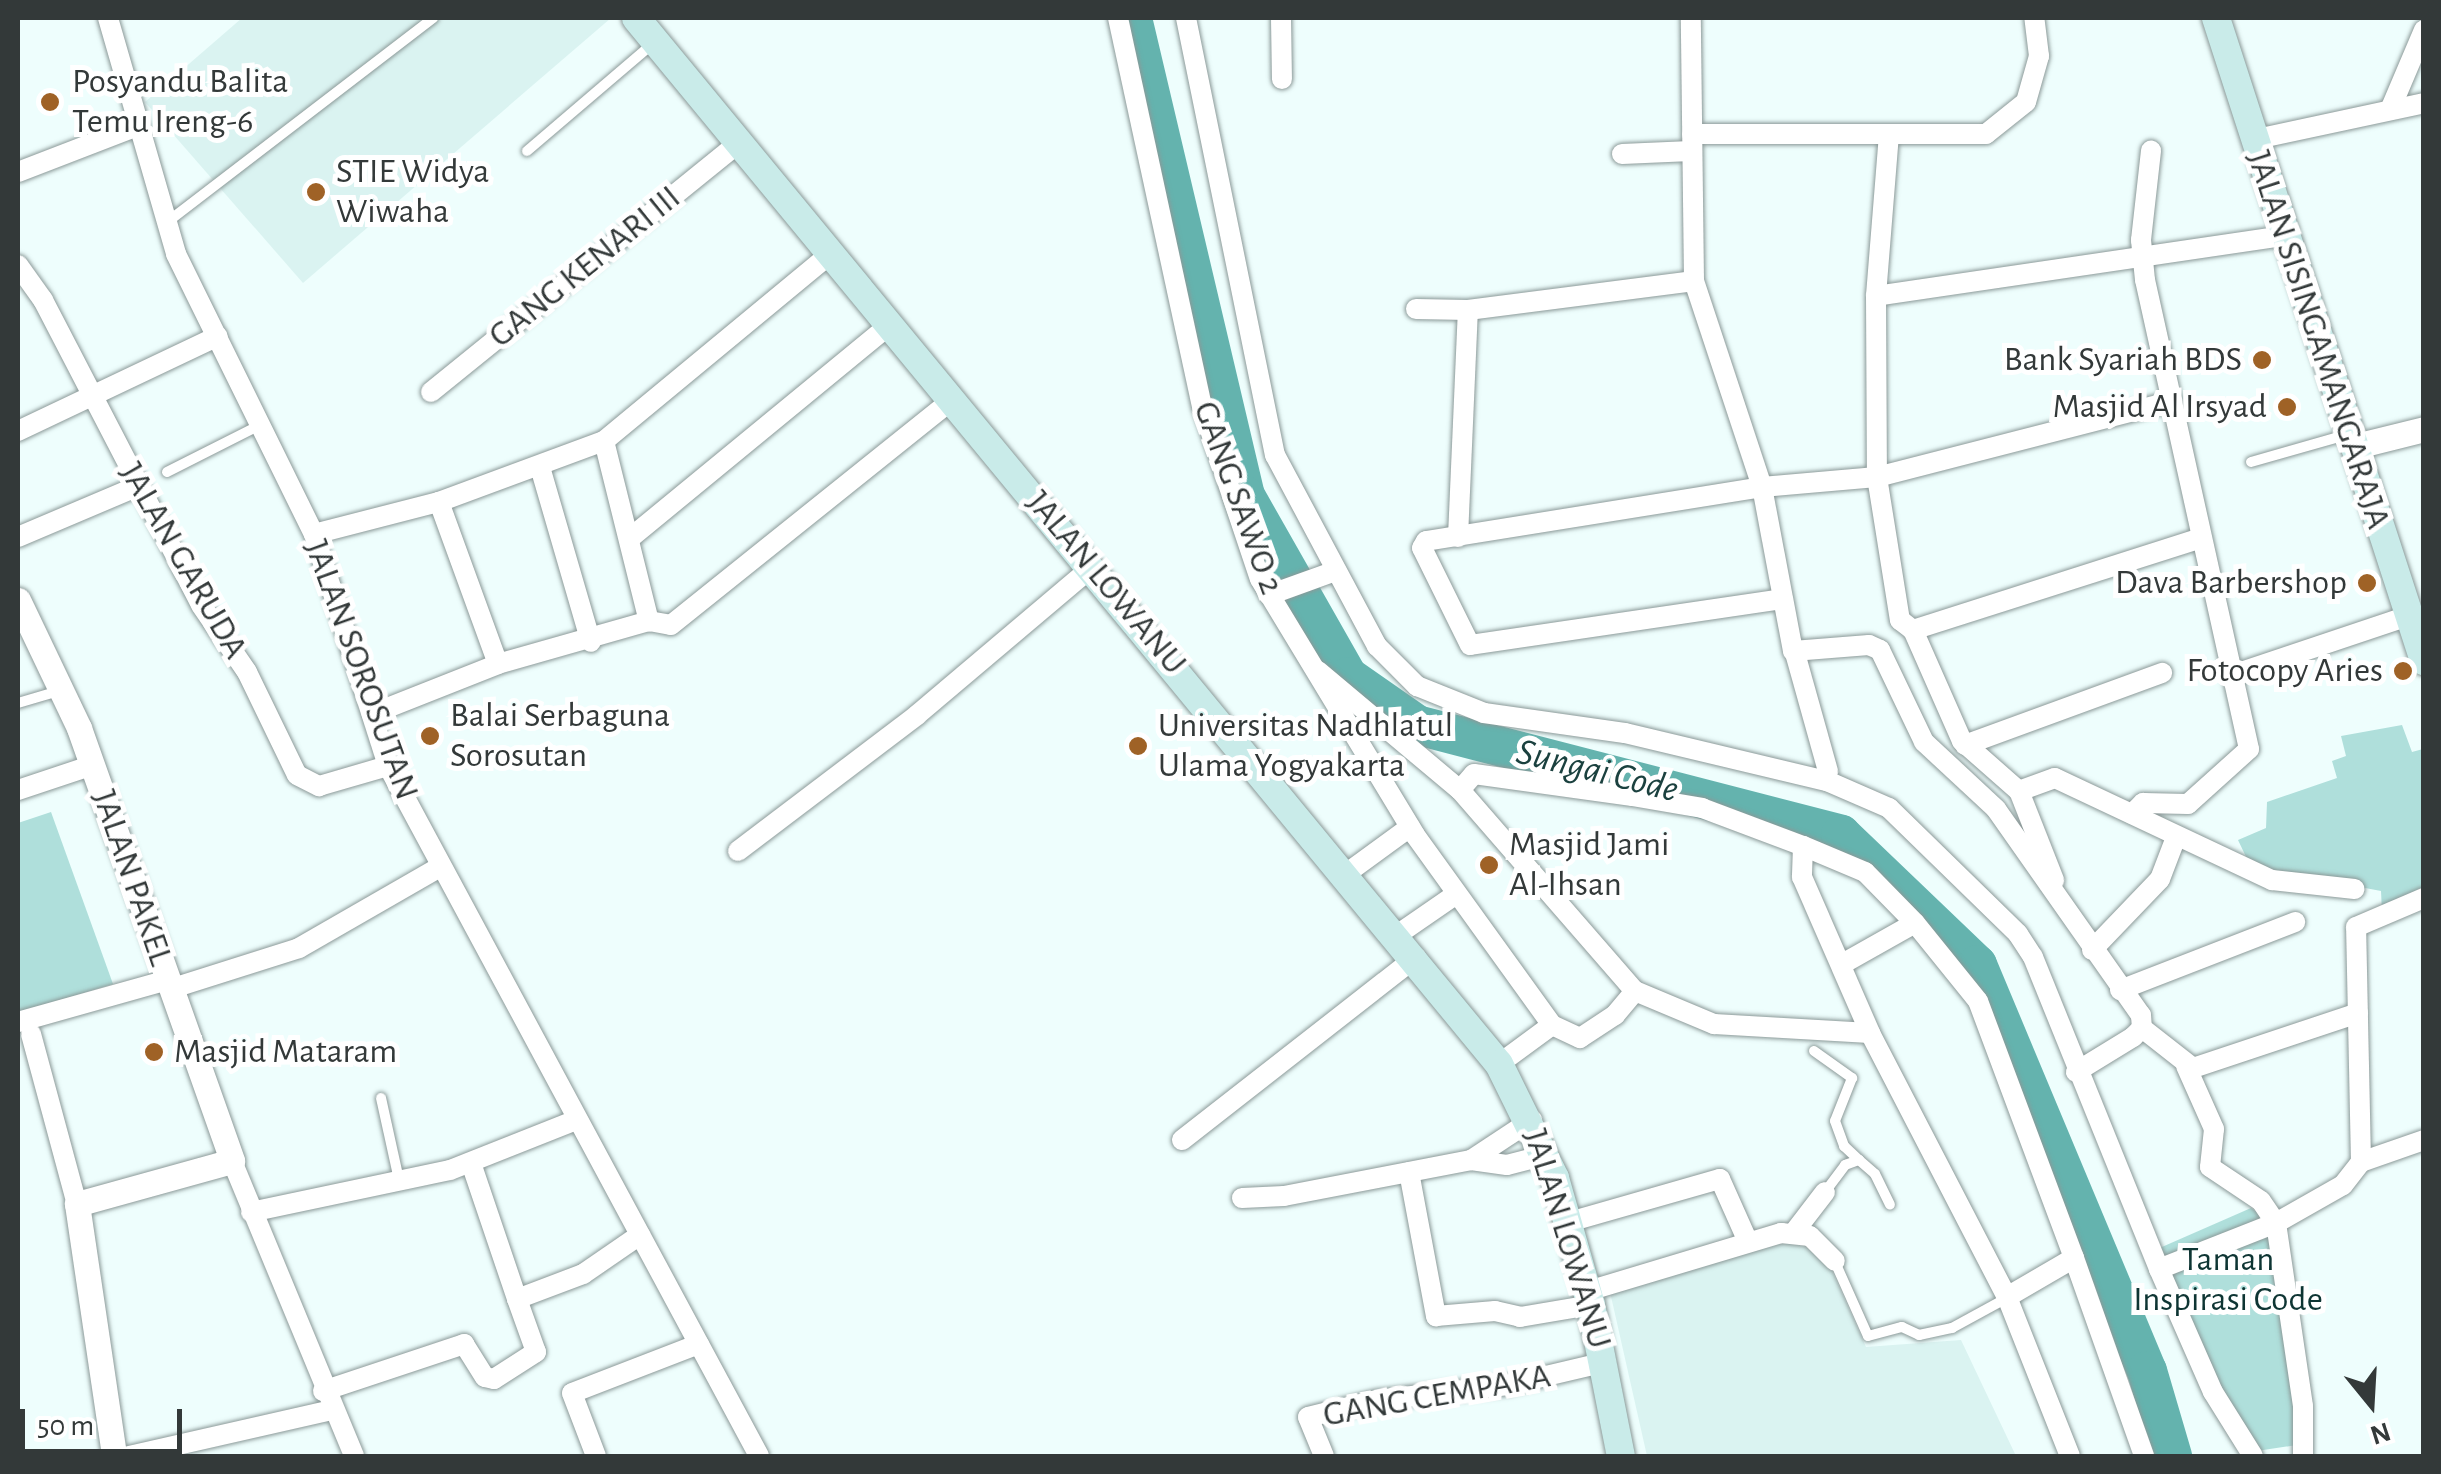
<!DOCTYPE html>
<html>
<head>
<meta charset="utf-8">
<style>
	body { margin:0 }
	#map { position:relative; width:2441px; height:1474px; overflow:hidden; background:#eefefd; font-family:"Alegreya Sans",sans-serif }
	div>[style] { position:absolute }
	[style*='--x'] { left:calc(var(--x)*1px); top:calc(var(--y)*1px); width:calc(var(--w)*1px); rotate:calc(var(--a)*1deg) }
	.built>* { inset:0; background:#daf3f1 }
	.green>* { inset:0; background:#afdfdb }
	.river>* { height:40px; margin:-20px; padding:0 20px; transform-origin:20px; border-radius:20px; background:#64b3ae }
	.roads { filter:drop-shadow(0 0 2px #8b9998) drop-shadow(0 0 2px #8b9998) }
	.service>* { height:10px; margin:-5px; padding:0 5px; transform-origin:5px; border-radius:5px; background:#fff }
	.minor>* { height:20px; margin:-10px; padding:0 10px; transform-origin:10px; border-radius:10px; background:#fff }
	.tertiary>* { height:25px; margin:-12.5px; padding:0 12.5px; transform-origin:12.5px; border-radius:12.5px; background:#fff }
	.secondary>* { height:28px; margin:-14px; padding:0 14px; transform-origin:14px; border-radius:14px; background:#c9ebe9 }
	.dots>* { width:28px; height:28px; translate:-50% -50%; box-sizing:border-box; border:5px solid #fff; border-radius:50% }
	span { translate:-50% -50%; white-space:nowrap; text-align:center; line-height:1.15; -webkit-text-stroke:10px #fff; paint-order:stroke }
	.poi-label { font-size:35px; color:#333939 }
	.left { translate:0 -50%; text-align:left }
	.right { translate:-100% -50%; text-align:right }
	.street-label { font-size:35px; color:#333939 }
	.park-label { font-size:35px; color:#0e3533 }
	.water-label { font-size:38px; color:#1b413f; font-style:italic }
	.frame { position:absolute; inset:0; border:20px solid #333939; pointer-events:none }
	.north { position:absolute; left:2321px; top:1354px; width:100px; height:100px; -webkit-text-stroke:8px #fff; paint-order:stroke; rotate:162deg; font-size:28px; font-weight:700; line-height:40px; text-align:center; color:#333939 }
	.north::after { content:''; display:block; margin:auto; width:35px; height:45px; background:#333939; clip-path:polygon(50% 0,100% 100%,50% 72%,0 100%) }
	.scale { position:absolute; left:20px; top:1409px; width:162px; height:45px; box-sizing:border-box; border:5px solid #333939; border-top:0; padding-left:12px; font-size:30px; line-height:35px; white-space:nowrap; color:#333939; -webkit-text-stroke:8px #fff; paint-order:stroke }
</style>
</head>
<body>
<div id="map">
	<div class="built">
		<i style="clip-path:polygon(242px 18px,611px 18px,303px 283px,145px 102px)"></i>
		<i style="clip-path:polygon(1778px 1241px,1823px 1251px,1866px 1347px,1961px 1340px,2016px 1456px,1647px 1456px,1610px 1292px)"></i>
	</div>
	<div class="green">
		<i style="clip-path:polygon(2402px 725px,2412px 752px,2423px 749px,2423px 894px,2382px 912px,2381px 891px,2360px 887px,2360px 880px,2306px 879px,2249px 863px,2238px 840px,2266px 828px,2267px 802px,2337px 778px,2332px 761px,2346px 756px,2341px 736px)"></i>
		<i style="clip-path:polygon(51px 812px,113px 984px,18px 1013px,18px 823px)"></i>
		<i style="clip-path:polygon(2251px 1208px,2274px 1224px,2297px 1445px,2250px 1452px,2155px 1250px)"></i>
	</div>
	<div class="river">
		<i style="--x:1132;--y:18;--w:491;--a:76.7"></i>
		<i style="--x:1245;--y:496;--w:208;--a:60.4"></i>
		<i style="--x:1348;--y:677;--w:84;--a:34.8"></i>
		<i style="--x:1417;--y:725;--w:438;--a:14.5"></i>
		<i style="--x:1841;--y:835;--w:188;--a:43.7"></i>
		<i style="--x:1977;--y:965;--w:440;--a:67.3"></i>
		<i style="--x:2147;--y:1371;--w:89;--a:73.6"></i>
	</div>
	<div class="roads">
		<div class="service">
			<i style="--x:527;--y:151;--w:170;--a:-40.5"></i>
			<i style="--x:166;--y:223;--w:337;--a:-37.5"></i>
			<i style="--x:2251;--y:462;--w:99;--a:-15.9"></i>
			<i style="--x:167;--y:472;--w:104;--a:-26.8"></i>
			<i style="--x:18;--y:703;--w:46;--a:-16.5"></i>
			<i style="--x:1814;--y:1051;--w:47;--a:35.4"></i>
			<i style="--x:1852;--y:1078;--w:46;--a:111.6"></i>
			<i style="--x:1835;--y:1121;--w:27;--a:70"></i>
			<i style="--x:1844;--y:1146;--w:21;--a:43"></i>
			<i style="--x:381;--y:1098;--w:84;--a:77.6"></i>
			<i style="--x:1825;--y:1192;--w:34;--a:-53"></i>
			<i style="--x:1845;--y:1165;--w:15;--a:-20"></i>
			<i style="--x:1859;--y:1160;--w:21;--a:41"></i>
			<i style="--x:1875;--y:1174;--w:34;--a:64"></i>
			<i style="--x:1835;--y:1262;--w:81;--a:66"></i>
			<i style="--x:1868;--y:1336;--w:35;--a:-15"></i>
			<i style="--x:1902;--y:1327;--w:19;--a:25"></i>
			<i style="--x:1919;--y:1335;--w:34;--a:-12"></i>
			<i style="--x:1952;--y:1328;--w:63;--a:-28.6"></i>
		</div>
		<div class="minor">
			<i style="--x:108;--y:18;--w:246;--a:73.9"></i>
			<i style="--x:176;--y:254;--w:312;--a:63.8"></i>
			<i style="--x:314;--y:534;--w:244;--a:72.3"></i>
			<i style="--x:388;--y:766;--w:783;--a:61.73"></i>
			<i style="--x:1118;--y:18;--w:397;--a:77.8"></i>
			<i style="--x:1202;--y:406;--w:182;--a:71.5"></i>
			<i style="--x:1260;--y:579;--w:299;--a:58.8"></i>
			<i style="--x:1415;--y:835;--w:234;--a:54.2"></i>
			<i style="--x:1552;--y:1025;--w:31;--a:25"></i>
			<i style="--x:1580;--y:1038;--w:42;--a:-33.3"></i>
			<i style="--x:1615;--y:1015;--w:31;--a:-50"></i>
			<i style="--x:1186;--y:18;--w:446;--a:78.5"></i>
			<i style="--x:1275;--y:455;--w:217;--a:61.9"></i>
			<i style="--x:1377;--y:646;--w:57;--a:45"></i>
			<i style="--x:1417;--y:686;--w:72;--a:21.9"></i>
			<i style="--x:1484;--y:713;--w:142;--a:8.1"></i>
			<i style="--x:1625;--y:733;--w:208;--a:13.4"></i>
			<i style="--x:1827;--y:781;--w:68;--a:23.5"></i>
			<i style="--x:1889;--y:808;--w:180;--a:44.3"></i>
			<i style="--x:2018;--y:934;--w:27;--a:57"></i>
			<i style="--x:2033;--y:957;--w:336;--a:68"></i>
			<i style="--x:2159;--y:1269;--w:134;--a:66.3"></i>
			<i style="--x:2213;--y:1392;--w:75;--a:58"></i>
			<i style="--x:1281;--y:18;--w:61;--a:89.1"></i>
			<i style="--x:2390;--y:110;--w:87;--a:-67"></i>
			<i style="--x:1692;--y:134;--w:294;--a:0"></i>
			<i style="--x:1986;--y:134;--w:51;--a:-38.7"></i>
			<i style="--x:2026;--y:102;--w:48;--a:-74.2"></i>
			<i style="--x:2039;--y:56;--w:38;--a:-97"></i>
			<i style="--x:1889;--y:134;--w:163;--a:94.6"></i>
			<i style="--x:1876;--y:296;--w:181;--a:89.7"></i>
			<i style="--x:1877;--y:477;--w:145;--a:80.9"></i>
			<i style="--x:1900;--y:620;--w:16;--a:38"></i>
			<i style="--x:1913;--y:630;--w:121;--a:66.2"></i>
			<i style="--x:1962;--y:741;--w:76;--a:41.3"></i>
			<i style="--x:2019;--y:791;--w:96;--a:68.5"></i>
			<i style="--x:2252;--y:140;--w:176;--a:-12.1"></i>
			<i style="--x:1622;--y:154;--w:69;--a:-2.5"></i>
			<i style="--x:18;--y:172;--w:128;--a:-21.1"></i>
			<i style="--x:18;--y:265;--w:43;--a:54.5"></i>
			<i style="--x:43;--y:300;--w:343;--a:62.6"></i>
			<i style="--x:201;--y:605;--w:81;--a:55.5"></i>
			<i style="--x:247;--y:672;--w:114;--a:64.1"></i>
			<i style="--x:297;--y:775;--w:25;--a:27"></i>
			<i style="--x:319;--y:786;--w:72;--a:-16.2"></i>
			<i style="--x:1694;--y:281;--w:217;--a:71.7"></i>
			<i style="--x:1762;--y:487;--w:167;--a:79.3"></i>
			<i style="--x:1793;--y:651;--w:76;--a:-4.5"></i>
			<i style="--x:1869;--y:645;--w:12;--a:24"></i>
			<i style="--x:1880;--y:650;--w:102;--a:64.4"></i>
			<i style="--x:1924;--y:742;--w:98;--a:42.9"></i>
			<i style="--x:1996;--y:809;--w:252;--a:54.9"></i>
			<i style="--x:2141;--y:1015;--w:13;--a:86"></i>
			<i style="--x:2142;--y:1028;--w:13;--a:135"></i>
			<i style="--x:2133;--y:1037;--w:67;--a:148.4"></i>
			<i style="--x:1876;--y:296;--w:416;--a:-8.4"></i>
			<i style="--x:1416;--y:309;--w:52;--a:1.1"></i>
			<i style="--x:1468;--y:310;--w:228;--a:-7.3"></i>
			<i style="--x:1694;--y:281;--w:263;--a:-90.7"></i>
			<i style="--x:431;--y:392;--w:397;--a:-39"></i>
			<i style="--x:18;--y:431;--w:221;--a:-25.4"></i>
			<i style="--x:604;--y:441;--w:186;--a:76"></i>
			<i style="--x:649;--y:621;--w:22;--a:10"></i>
			<i style="--x:671;--y:625;--w:361;--a:-38.7"></i>
			<i style="--x:540;--y:467;--w:182;--a:73.8"></i>
			<i style="--x:439;--y:502;--w:172;--a:70"></i>
			<i style="--x:314;--y:534;--w:129;--a:-14.4"></i>
			<i style="--x:439;--y:502;--w:176;--a:-20.3"></i>
			<i style="--x:604;--y:441;--w:295;--a:-39.6"></i>
			<i style="--x:18;--y:537;--w:130;--a:-23"></i>
			<i style="--x:1458;--y:537;--w:227;--a:-87.5"></i>
			<i style="--x:629;--y:539;--w:339;--a:-39.4"></i>
			<i style="--x:1269;--y:595;--w:68;--a:-19.8"></i>
			<i style="--x:1782;--y:599;--w:315;--a:171.6"></i>
			<i style="--x:1470;--y:645;--w:108;--a:-116.3"></i>
			<i style="--x:1422;--y:548;--w:8;--a:-60"></i>
			<i style="--x:1426;--y:541;--w:340;--a:-9.1"></i>
			<i style="--x:1762;--y:487;--w:115;--a:-5"></i>
			<i style="--x:1877;--y:477;--w:305;--a:-14.4"></i>
			<i style="--x:1913;--y:630;--w:302;--a:-17.7"></i>
			<i style="--x:1795;--y:653;--w:123;--a:74.4"></i>
			<i style="--x:1318;--y:671;--w:185;--a:40"></i>
			<i style="--x:1460;--y:790;--w:267;--a:49"></i>
			<i style="--x:1635;--y:991;--w:86;--a:22.7"></i>
			<i style="--x:1714;--y:1024;--w:156;--a:3.3"></i>
			<i style="--x:1870;--y:1033;--w:297;--a:62.6"></i>
			<i style="--x:2007;--y:1297;--w:171;--a:68.4"></i>
			<i style="--x:2232;--y:675;--w:186;--a:-18.5"></i>
			<i style="--x:372;--y:714;--w:136;--a:-21.6"></i>
			<i style="--x:498;--y:664;--w:157;--a:-15.9"></i>
			<i style="--x:1965;--y:745;--w:210;--a:-20.1"></i>
			<i style="--x:18;--y:790;--w:79;--a:-18.4"></i>
			<i style="--x:1460;--y:790;--w:21;--a:-49"></i>
			<i style="--x:1474;--y:774;--w:160;--a:7.9"></i>
			<i style="--x:1632;--y:796;--w:71;--a:9.7"></i>
			<i style="--x:1702;--y:808;--w:108;--a:20.6"></i>
			<i style="--x:2019;--y:791;--w:38;--a:-20"></i>
			<i style="--x:2055;--y:778;--w:240;--a:25.2"></i>
			<i style="--x:2272;--y:880;--w:83;--a:6.2"></i>
			<i style="--x:2132;--y:814;--w:16;--a:-45"></i>
			<i style="--x:2143;--y:803;--w:45;--a:1.3"></i>
			<i style="--x:2188;--y:804;--w:82;--a:-42"></i>
			<i style="--x:2249;--y:749;--w:480;--a:-102.5"></i>
			<i style="--x:2145;--y:280;--w:40;--a:-95.7"></i>
			<i style="--x:2141;--y:240;--w:90;--a:-83.6"></i>
			<i style="--x:738;--y:851;--w:225;--a:-37.2"></i>
			<i style="--x:917;--y:715;--w:229;--a:-40.2"></i>
			<i style="--x:1347;--y:873;--w:78;--a:-36.1"></i>
			<i style="--x:1915;--y:923;--w:100;--a:51.1"></i>
			<i style="--x:1978;--y:1001;--w:274;--a:69.5"></i>
			<i style="--x:2074;--y:1258;--w:78;--a:149.8"></i>
			<i style="--x:1397;--y:935;--w:70;--a:-34.6"></i>
			<i style="--x:2092;--y:950;--w:98;--a:-46.2"></i>
			<i style="--x:2160;--y:879;--w:45;--a:-69.1"></i>
			<i style="--x:1844;--y:963;--w:81;--a:-29.4"></i>
			<i style="--x:1915;--y:923;--w:71;--a:-134.4"></i>
			<i style="--x:1865;--y:872;--w:67;--a:-157.2"></i>
			<i style="--x:1803;--y:846;--w:31;--a:92"></i>
			<i style="--x:1802;--y:877;--w:170;--a:66.4"></i>
			<i style="--x:170;--y:989;--w:135;--a:-17.6"></i>
			<i style="--x:299;--y:948;--w:163;--a:-29.9"></i>
			<i style="--x:2120;--y:990;--w:188;--a:-21.2"></i>
			<i style="--x:18;--y:1022;--w:155;--a:-15.7"></i>
			<i style="--x:2142;--y:1028;--w:65;--a:38.1"></i>
			<i style="--x:2193;--y:1068;--w:174;--a:-18.4"></i>
			<i style="--x:31;--y:1034;--w:176;--a:74.9"></i>
			<i style="--x:1499;--y:1064;--w:66;--a:-36.3"></i>
			<i style="--x:2186;--y:1066;--w:69;--a:66"></i>
			<i style="--x:2214;--y:1129;--w:38;--a:96"></i>
			<i style="--x:2210;--y:1167;--w:61;--a:33.7"></i>
			<i style="--x:2261;--y:1201;--w:27;--a:56"></i>
			<i style="--x:2276;--y:1223;--w:77;--a:-29.6"></i>
			<i style="--x:2343;--y:1185;--w:29;--a:-52"></i>
			<i style="--x:2361;--y:1162;--w:67;--a:-19.2"></i>
			<i style="--x:1182;--y:1140;--w:297;--a:-38"></i>
			<i style="--x:1471;--y:1160;--w:73;--a:-33.3"></i>
			<i style="--x:232;--y:1161;--w:319;--a:67.5"></i>
			<i style="--x:2361;--y:1162;--w:235;--a:-91.2"></i>
			<i style="--x:2356;--y:927;--w:74;--a:-23.1"></i>
			<i style="--x:471;--y:1163;--w:144;--a:71.3"></i>
			<i style="--x:1409;--y:1172;--w:147;--a:79.4"></i>
			<i style="--x:1436;--y:1316;--w:59;--a:-4.8"></i>
			<i style="--x:1495;--y:1311;--w:26;--a:13"></i>
			<i style="--x:1520;--y:1317;--w:72;--a:-9.6"></i>
			<i style="--x:1242;--y:1198;--w:42;--a:-2.7"></i>
			<i style="--x:1284;--y:1196;--w:190;--a:-10.9"></i>
			<i style="--x:1471;--y:1160;--w:36;--a:8"></i>
			<i style="--x:1507;--y:1165;--w:40;--a:-14.4"></i>
			<i style="--x:251;--y:1212;--w:203;--a:-11.9"></i>
			<i style="--x:450;--y:1170;--w:136;--a:-21.6"></i>
			<i style="--x:1569;--y:1222;--w:157;--a:-15.9"></i>
			<i style="--x:1720;--y:1179;--w:69;--a:66"></i>
			<i style="--x:1795;--y:1231;--w:49;--a:-52.4"></i>
			<i style="--x:2074;--y:1258;--w:210;--a:70.5"></i>
			<i style="--x:2159;--y:1269;--w:126;--a:-21.5"></i>
			<i style="--x:2276;--y:1223;--w:185;--a:81.6"></i>
			<i style="--x:2303;--y:1406;--w:50;--a:90"></i>
			<i style="--x:1588;--y:1291;--w:202;--a:-16.7"></i>
			<i style="--x:1781;--y:1233;--w:29;--a:6"></i>
			<i style="--x:1810;--y:1236;--w:35;--a:45"></i>
			<i style="--x:323;--y:1391;--w:149;--a:-18.4"></i>
			<i style="--x:464;--y:1344;--w:39;--a:58"></i>
			<i style="--x:485;--y:1377;--w:9;--a:13"></i>
			<i style="--x:494;--y:1379;--w:50;--a:-32.7"></i>
			<i style="--x:536;--y:1352;--w:56;--a:-109.7"></i>
			<i style="--x:517;--y:1299;--w:71;--a:-20.7"></i>
			<i style="--x:583;--y:1274;--w:69;--a:-34.4"></i>
			<i style="--x:129;--y:1456;--w:207;--a:-12.8"></i>
			<i style="--x:596;--y:1456;--w:67;--a:-110.9"></i>
			<i style="--x:572;--y:1393;--w:136;--a:-21.1"></i>
			<i style="--x:1324;--y:1456;--w:42;--a:-112.3"></i>
			<i style="--x:1308;--y:1417;--w:71;--a:-13.8"></i>
			<i style="--x:1377;--y:1400;--w:132;--a:-6.5"></i>
			<i style="--x:1508;--y:1385;--w:100;--a:-13.3"></i>
		</div>
		<div class="tertiary">
			<i style="--x:2356;--y:446;--w:70;--a:-14"></i>
			<i style="--x:18;--y:600;--w:142;--a:64.5"></i>
			<i style="--x:79;--y:728;--w:459;--a:70.5"></i>
			<i style="--x:232;--y:1161;--w:161;--a:164.5"></i>
			<i style="--x:77;--y:1204;--w:255;--a:81.6"></i>
		</div>
		<div class="secondary">
			<i style="--x:636;--y:18;--w:1356;--a:50.48"></i>
			<i style="--x:1499;--y:1064;--w:127;--a:63.8"></i>
			<i style="--x:1555;--y:1178;--w:132;--a:74.2"></i>
			<i style="--x:1591;--y:1305;--w:154;--a:78.8"></i>
			<i style="--x:2216;--y:18;--w:676;--a:72.07"></i>
		</div>
	</div>
	<div class="dots">
		<i style="left:50px;top:102px;background:#9f6226"></i>
		<i style="left:316px;top:192px;background:#9f6226"></i>
		<i style="left:2262px;top:360px;background:#9f6226"></i>
		<i style="left:2287px;top:407px;background:#9f6226"></i>
		<i style="left:2367px;top:583px;background:#9f6226"></i>
		<i style="left:2403px;top:671px;background:#9f6226"></i>
		<i style="left:430px;top:736px;background:#9f6226"></i>
		<i style="left:1138px;top:746px;background:#9f6226"></i>
		<i style="left:1489px;top:865px;background:#9f6226"></i>
		<i style="left:154px;top:1052px;background:#9f6226"></i>
	</div>
	<div class="poi-label">
		<span class="left" style="left:72px;top:102px">Posyandu Balita<br>Temu Ireng-6</span>
		<span class="left" style="left:336px;top:192px">STIE Widya<br>Wiwaha</span>
		<span class="right" style="left:2242px;top:360px">Bank Syariah BDS</span>
		<span class="right" style="left:2267px;top:407px">Masjid Al Irsyad</span>
		<span class="right" style="left:2347px;top:583px">Dava Barbershop</span>
		<span class="right" style="left:2383px;top:671px">Fotocopy Aries</span>
		<span class="left" style="left:450px;top:736px">Balai Serbaguna<br>Sorosutan</span>
		<span class="left" style="left:1158px;top:746px">Universitas Nadhlatul<br>Ulama Yogyakarta</span>
		<span class="left" style="left:1509px;top:865px">Masjid Jami<br>Al-Ihsan</span>
		<span class="left" style="left:174px;top:1052px">Masjid Mataram</span>
	</div>
	<div class="street-label">
		<span style="left:585px;top:267px;rotate:-39deg">GANG KENARI III</span>
		<span style="left:2318px;top:340px;rotate:72deg">JALAN SISINGAMANGARAJA</span>
		<span style="left:1238px;top:498px;rotate:70deg">GANG SAWO 2</span>
		<span style="left:183px;top:561px;rotate:60deg">JALAN GARUDA</span>
		<span style="left:1106px;top:583px;rotate:50deg">JALAN LOWANU</span>
		<span style="left:361px;top:670px;rotate:70deg">JALAN SOROSUTAN</span>
		<span style="left:132px;top:878px;rotate:71deg">JALAN PAKEL</span>
		<span style="left:1567px;top:1239px;rotate:73deg">JALAN LOWANU</span>
		<span style="left:1437px;top:1396px;rotate:-10deg">GANG CEMPAKA</span>
	</div>
	<div class="park-label">
		<span style="left:2228px;top:1280px">Taman<br>Inspirasi Code</span>
	</div>
	<div class="water-label">
		<span style="left:1597px;top:772px;rotate:14deg">Sungai Code</span>
	</div>
	<div class="frame"></div>
	<div class="north">N</div>
	<div class="scale">50 m</div>
</div>
</body>
</html>
